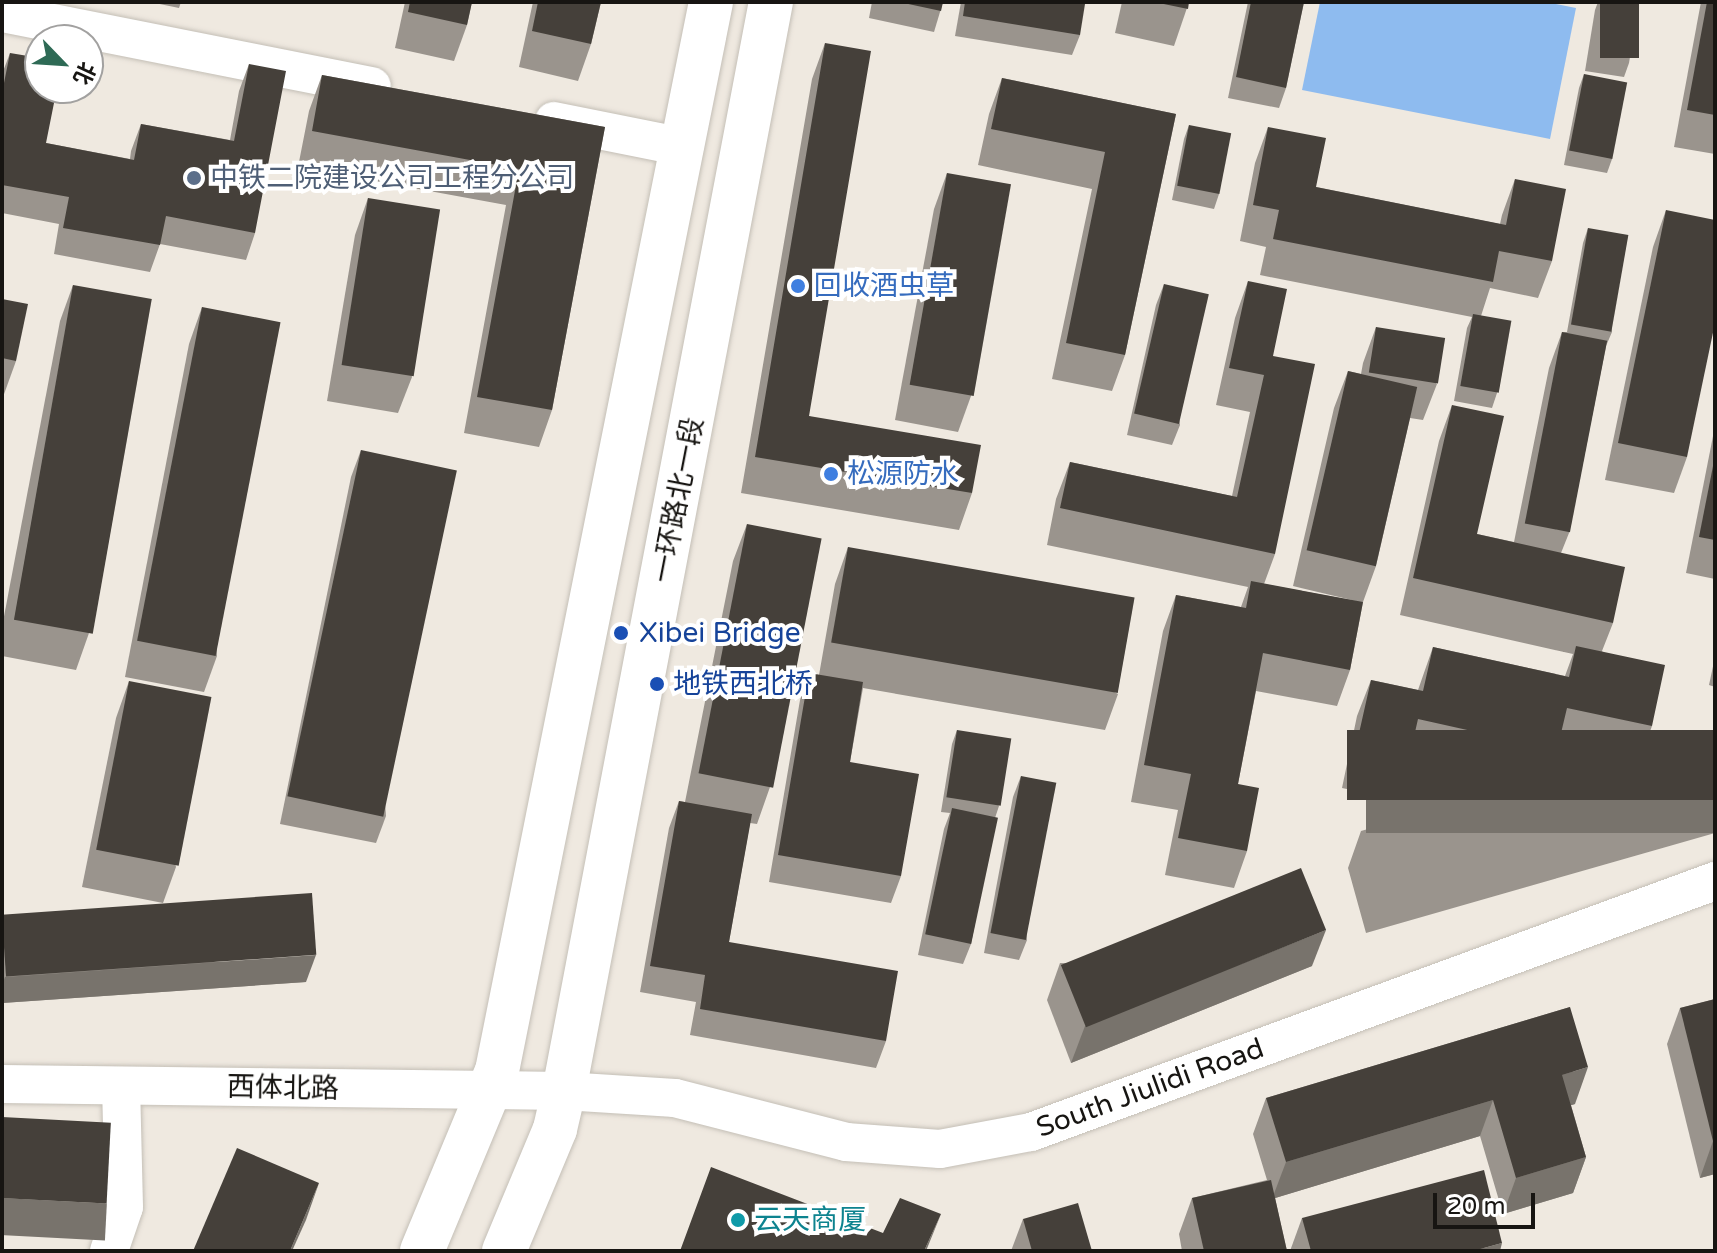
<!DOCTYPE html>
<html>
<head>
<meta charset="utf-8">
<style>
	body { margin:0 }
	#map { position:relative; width:1717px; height:1253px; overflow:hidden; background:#efe9e0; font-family:"Varela Round","Noto Sans SC",sans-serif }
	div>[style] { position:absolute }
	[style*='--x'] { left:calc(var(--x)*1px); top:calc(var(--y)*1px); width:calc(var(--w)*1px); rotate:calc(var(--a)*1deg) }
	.water>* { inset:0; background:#8ebbef }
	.roads { filter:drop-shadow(0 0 2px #c4bfb6) drop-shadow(0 0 2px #c4bfb6) }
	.minor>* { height:38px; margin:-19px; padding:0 19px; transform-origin:19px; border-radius:19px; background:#fff }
	.major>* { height:44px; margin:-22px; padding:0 22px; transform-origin:22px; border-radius:22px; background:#fff }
	.wall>* { inset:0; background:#9a948d }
	.shaded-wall>* { inset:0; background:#78736c; transform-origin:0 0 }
	.building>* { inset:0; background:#45403a; transform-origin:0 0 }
	.dots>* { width:22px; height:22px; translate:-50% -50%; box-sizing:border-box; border:4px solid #fff; border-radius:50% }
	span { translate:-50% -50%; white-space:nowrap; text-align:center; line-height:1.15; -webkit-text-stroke:8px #fff; paint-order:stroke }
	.service-label { font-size:28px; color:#4e5e75 }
	.left { translate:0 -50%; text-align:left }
	.shop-label { font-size:28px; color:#366cbe }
	.street-label { font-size:28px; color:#171512 }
	.transit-label { font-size:28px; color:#164399 }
	.culture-label { font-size:28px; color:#0d838f }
	.frame { position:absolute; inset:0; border:4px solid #171512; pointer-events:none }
	.north { position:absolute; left:24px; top:24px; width:80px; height:80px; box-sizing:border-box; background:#fff; border:2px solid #a2a1a0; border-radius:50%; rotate:115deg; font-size:22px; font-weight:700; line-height:32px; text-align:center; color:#171512 }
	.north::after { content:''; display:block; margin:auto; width:28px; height:36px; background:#2e6a55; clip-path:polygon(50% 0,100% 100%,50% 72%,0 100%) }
	.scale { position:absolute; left:1433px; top:1193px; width:102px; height:36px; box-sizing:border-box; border:4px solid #171512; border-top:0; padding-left:10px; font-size:24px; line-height:28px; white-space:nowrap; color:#171512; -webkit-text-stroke:6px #fff; paint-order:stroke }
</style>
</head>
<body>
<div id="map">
	<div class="water">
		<i style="clip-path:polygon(1320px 2px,1546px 2px,1576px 8px,1550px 139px,1302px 90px)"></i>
	</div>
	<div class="roads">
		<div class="minor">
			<i style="--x:2;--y:13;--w:377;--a:11.2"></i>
			<i style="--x:554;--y:121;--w:133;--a:11.3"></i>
			<i style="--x:2;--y:1084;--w:562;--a:0.71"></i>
			<i style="--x:564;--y:1091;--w:111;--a:3.6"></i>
			<i style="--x:675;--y:1098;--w:177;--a:14.4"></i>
			<i style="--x:846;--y:1142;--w:94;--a:4.3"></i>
			<i style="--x:940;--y:1149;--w:93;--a:-10.6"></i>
			<i style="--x:1031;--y:1132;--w:729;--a:-20.15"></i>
			<i style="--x:109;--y:1251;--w:46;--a:-71.2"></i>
			<i style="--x:124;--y:1207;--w:121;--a:-91.4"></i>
		</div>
		<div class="major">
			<i style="--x:422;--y:1251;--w:195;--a:-67.4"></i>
			<i style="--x:497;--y:1071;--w:1090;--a:-78.68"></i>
			<i style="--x:504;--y:1251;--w:132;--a:-67.3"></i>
			<i style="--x:555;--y:1129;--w:39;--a:-77"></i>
			<i style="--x:564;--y:1091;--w:1108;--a:-79.24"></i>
		</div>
	</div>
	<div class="wall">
		<i style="clip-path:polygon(150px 2px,181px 2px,179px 8px)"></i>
		<i style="clip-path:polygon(405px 2px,472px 2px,467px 25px,454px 61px,395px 48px)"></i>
		<i style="clip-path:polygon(533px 2px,601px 2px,591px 44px,578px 81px,519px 67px)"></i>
		<i style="clip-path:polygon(872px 2px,943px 2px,934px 32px,869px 18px)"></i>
		<i style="clip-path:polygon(961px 2px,1074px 2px,1080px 35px,1072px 55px,955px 36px)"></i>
		<i style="clip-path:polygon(1122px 2px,1189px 2px,1174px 46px,1115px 33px)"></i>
		<i style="clip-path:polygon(1248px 2px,1304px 2px,1286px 88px,1279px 108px,1228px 98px)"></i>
		<i style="clip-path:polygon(1598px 2px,1639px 2px,1629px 63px,1624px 77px,1585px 71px,1595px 10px)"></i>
		<i style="clip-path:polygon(1701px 2px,1715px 2px,1715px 154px,1674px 147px)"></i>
		<i style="clip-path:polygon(825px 43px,809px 416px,972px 493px,959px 530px,741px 493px,812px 79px)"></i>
		<i style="clip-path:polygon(10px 53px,46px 143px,130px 159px,131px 151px,141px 124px,230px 140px,239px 91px,249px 64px,255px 233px,246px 260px,160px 244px,150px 272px,54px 254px,59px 224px,2px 213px,2px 74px)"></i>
		<i style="clip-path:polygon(1584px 74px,1612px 159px,1607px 173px,1564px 165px,1579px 88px)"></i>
		<i style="clip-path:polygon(322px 75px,605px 127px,552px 410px,539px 447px,464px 433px,506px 205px,298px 167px,309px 111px)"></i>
		<i style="clip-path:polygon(1002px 78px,1176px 114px,1125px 355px,1112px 391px,1052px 379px,1092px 189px,978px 165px,989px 114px)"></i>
		<i style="clip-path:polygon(1189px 125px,1219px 194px,1214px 209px,1172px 200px,1184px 139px)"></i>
		<i style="clip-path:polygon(1268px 127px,1316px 187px,1500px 224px,1502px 215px,1515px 179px,1552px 261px,1538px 298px,1490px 288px,1481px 316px,1497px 393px,1492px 408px,1454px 401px,1467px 328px,1472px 317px,1260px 275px,1266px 247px,1240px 241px,1255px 163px)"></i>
		<i style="clip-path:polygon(947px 173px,971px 396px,958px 432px,895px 420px,934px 209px)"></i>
		<i style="clip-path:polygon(368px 198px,412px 377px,398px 413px,327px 401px,355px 235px)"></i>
		<i style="clip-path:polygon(1666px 210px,1687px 457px,1674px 493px,1605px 480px,1653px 247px)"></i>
		<i style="clip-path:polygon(evenodd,1588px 228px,1612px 332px,1606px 346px,1569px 533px,1561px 553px,1613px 623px,1602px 651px,1652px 726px,1643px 750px,1715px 730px,1715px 833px,1366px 933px,1348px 868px,1361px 831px,1529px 783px,1409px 756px,1395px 799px,1342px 788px,1357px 716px,1371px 680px,1418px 690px,1433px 647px,1565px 676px,1573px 654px,1400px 615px,1439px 441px,1452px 405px,1477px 534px,1514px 542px,1549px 368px,1562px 332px,1567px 332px,1583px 243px,1588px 228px,1558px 745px,1616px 758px,1547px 778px,1558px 745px)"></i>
		<i style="clip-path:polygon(1248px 281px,1273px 356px,1275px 554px,1264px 584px,1356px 601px,1293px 586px,1334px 408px,1348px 371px,1361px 374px,1363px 363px,1376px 327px,1437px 384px,1423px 420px,1410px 418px,1376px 566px,1363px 602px,1350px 670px,1337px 706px,1256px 691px,1238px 784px,1247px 851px,1234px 888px,1165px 875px,1178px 810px,1131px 802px,1163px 631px,1176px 595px,1241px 607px,1248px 587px,1047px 545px,1056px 499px,1070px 462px,1232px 496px,1250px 412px,1216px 405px,1235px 318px)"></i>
		<i style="clip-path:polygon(1164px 284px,1180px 425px,1172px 445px,1127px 435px,1156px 305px)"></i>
		<i style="clip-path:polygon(73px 285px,89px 633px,76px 670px,2px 656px,2px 627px,60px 321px)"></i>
		<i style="clip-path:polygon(2px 299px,16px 361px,3px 397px,2px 397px)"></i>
		<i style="clip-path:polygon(202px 307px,217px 656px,204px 692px,125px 677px,189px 344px)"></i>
		<i style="clip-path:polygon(1715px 426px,1715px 579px,1686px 573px)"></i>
		<i style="clip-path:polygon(361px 450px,386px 816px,376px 843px,280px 824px,351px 477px)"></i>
		<i style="clip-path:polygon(747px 524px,770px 787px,757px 824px,750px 823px,729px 942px,886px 1041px,876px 1068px,690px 1035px,696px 1002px,640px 992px,669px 828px,679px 801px,685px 802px,733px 561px)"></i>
		<i style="clip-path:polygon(848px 547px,1118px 694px,1105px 730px,863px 688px,850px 762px,901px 876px,891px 903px,769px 882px,800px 700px,809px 673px,819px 675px,835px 584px)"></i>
		<i style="clip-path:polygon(1715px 657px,1715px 687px,1709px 685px)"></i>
		<i style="clip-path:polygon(129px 681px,176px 867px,163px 903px,82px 887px,116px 718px)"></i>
		<i style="clip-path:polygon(957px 730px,999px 806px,995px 818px,971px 944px,963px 964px,918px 955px,944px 829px,950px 813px,941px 812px,952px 744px)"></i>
		<i style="clip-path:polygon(1021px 776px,1027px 940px,1019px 960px,984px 953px,1013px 797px)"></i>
		<i style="clip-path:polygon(2px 915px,306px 982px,2px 1003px)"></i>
		<i style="clip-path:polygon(1060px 963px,1312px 966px,1071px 1063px,1047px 1000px)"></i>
		<i style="clip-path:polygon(1715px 999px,1715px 1174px,1700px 1178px,1667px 1044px,1680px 1008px)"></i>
		<i style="clip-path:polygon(1570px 1007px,1575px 1104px,1571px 1105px,1586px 1157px,1573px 1193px,1503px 1214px,1480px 1136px,1275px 1198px,1287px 1251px,1182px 1251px,1179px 1234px,1192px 1198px,1267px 1180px,1253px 1134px,1266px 1098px)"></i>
		<i style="clip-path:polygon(1302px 1218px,1500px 1251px,1290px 1251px)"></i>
		<i style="clip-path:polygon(1023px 1219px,1092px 1251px,1011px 1251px)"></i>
	</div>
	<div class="shaded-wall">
		<i style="left:1715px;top:800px;width:33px;height:349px;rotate:90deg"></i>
		<i style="clip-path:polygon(1326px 930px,1312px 966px,1071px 1063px,1085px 1026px)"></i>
		<i style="clip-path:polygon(316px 955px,306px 982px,2px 1003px,2px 985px,5px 977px)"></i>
		<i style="clip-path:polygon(1588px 1067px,1575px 1104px,1549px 1112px,1562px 1075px)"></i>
		<i style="clip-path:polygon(1493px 1100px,1480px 1136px,1272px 1199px,1286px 1162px)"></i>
		<i style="clip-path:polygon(1713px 1141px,1715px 1141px,1715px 1174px,1700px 1178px)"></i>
		<i style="clip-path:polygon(1586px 1157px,1573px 1193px,1503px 1214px,1516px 1178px)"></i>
		<i style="clip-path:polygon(319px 1183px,306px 1220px,292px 1251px,290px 1251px)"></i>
		<i style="left:2px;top:1198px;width:105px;height:37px;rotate:3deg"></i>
		<i style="clip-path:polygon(941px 1214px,926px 1251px,924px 1251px)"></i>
		<i style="clip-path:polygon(1502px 1243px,1500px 1251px,1473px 1251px)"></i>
	</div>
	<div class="building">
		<i style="clip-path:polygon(410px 2px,472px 2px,467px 25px,408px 12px)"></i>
		<i style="clip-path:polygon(538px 2px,601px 2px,591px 44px,532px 31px)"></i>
		<i style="clip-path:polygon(899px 2px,943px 2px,941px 11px)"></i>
		<i style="clip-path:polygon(965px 2px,1074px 2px,1085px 4px,1080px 35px,963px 16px)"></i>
		<i style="clip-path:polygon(1154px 2px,1189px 2px,1188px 9px)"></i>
		<i style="clip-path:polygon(1251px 2px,1304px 2px,1286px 88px,1236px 77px)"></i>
		<i style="left:1600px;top:2px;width:39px;height:56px"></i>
		<i style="clip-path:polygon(1707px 2px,1715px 2px,1715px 115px,1687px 110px)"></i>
		<i style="clip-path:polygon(825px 43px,871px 51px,809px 416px,981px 445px,972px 493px,755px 457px)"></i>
		<i style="clip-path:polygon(10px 53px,40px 58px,40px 88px,57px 88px,46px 143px,134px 160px,141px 124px,234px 141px,249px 64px,286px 71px,255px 233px,166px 216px,160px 245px,63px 228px,69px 197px,2px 185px,2px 93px)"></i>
		<i style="left:1584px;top:74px;width:44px;height:78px;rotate:11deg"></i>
		<i style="clip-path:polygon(322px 75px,605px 127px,552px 410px,477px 397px,519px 169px,312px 131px)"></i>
		<i style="clip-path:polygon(1002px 78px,1176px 114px,1125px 355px,1066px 343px,1105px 152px,991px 129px)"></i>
		<i style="left:1189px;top:125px;width:43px;height:62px;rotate:11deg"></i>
		<i style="clip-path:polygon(1268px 127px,1326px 138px,1316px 187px,1506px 225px,1515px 179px,1566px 189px,1552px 261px,1499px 251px,1493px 282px,1273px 239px,1279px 210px,1253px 205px)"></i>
		<i style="left:947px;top:173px;width:65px;height:215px;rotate:10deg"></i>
		<i style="left:368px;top:198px;width:73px;height:169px;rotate:9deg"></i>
		<i style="clip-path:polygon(1666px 210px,1715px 220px,1715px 323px,1687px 457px,1618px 443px)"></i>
		<i style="left:1588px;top:228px;width:41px;height:98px;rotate:10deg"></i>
		<i style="clip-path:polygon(1248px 281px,1287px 289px,1273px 356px,1315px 364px,1275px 554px,1060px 508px,1070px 462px,1237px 497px,1264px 375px,1229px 368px)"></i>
		<i style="left:1164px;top:284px;width:46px;height:133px;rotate:13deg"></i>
		<i style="left:73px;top:285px;width:80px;height:340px;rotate:10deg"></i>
		<i style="clip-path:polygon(2px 299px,28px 304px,16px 361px,2px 358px)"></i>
		<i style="left:202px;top:307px;width:80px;height:340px;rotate:11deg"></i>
		<i style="left:1473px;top:314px;width:39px;height:73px;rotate:10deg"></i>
		<i style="left:1376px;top:327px;width:70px;height:46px;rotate:9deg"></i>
		<i style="left:1562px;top:332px;width:46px;height:195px;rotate:11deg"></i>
		<i style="left:1348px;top:371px;width:71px;height:184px;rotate:13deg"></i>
		<i style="clip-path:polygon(1452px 405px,1504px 416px,1477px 534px,1625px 567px,1613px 623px,1413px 578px)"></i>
		<i style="left:361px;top:450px;width:98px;height:354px;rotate:12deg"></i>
		<i style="clip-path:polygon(1715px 456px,1715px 540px,1699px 537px)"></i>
		<i style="left:747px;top:524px;width:76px;height:254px;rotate:11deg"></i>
		<i style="left:848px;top:547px;width:291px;height:97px;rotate:10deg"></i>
		<i style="clip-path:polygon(1251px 581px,1363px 602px,1350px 670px,1263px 653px,1238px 784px,1259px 788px,1247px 851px,1178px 838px,1191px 774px,1144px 765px,1176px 595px,1246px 608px)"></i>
		<i style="clip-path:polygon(1576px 646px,1665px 665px,1652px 726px,1567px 708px,1557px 750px,1418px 719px,1408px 763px,1355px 751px,1371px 680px,1423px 691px,1433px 647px,1569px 677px)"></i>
		<i style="clip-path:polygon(809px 673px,863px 682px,850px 762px,919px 774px,901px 876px,778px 855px)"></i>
		<i style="left:129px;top:681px;width:84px;height:172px;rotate:11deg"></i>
		<i style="left:957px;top:730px;width:55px;height:68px;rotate:9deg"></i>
		<i style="left:1715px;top:730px;width:70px;height:368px;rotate:90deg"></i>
		<i style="left:1021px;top:776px;width:36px;height:160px;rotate:11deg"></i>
		<i style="clip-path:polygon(679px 801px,752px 814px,729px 942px,898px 971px,886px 1041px,700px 1009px,705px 975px,650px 966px)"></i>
		<i style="left:952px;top:808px;width:47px;height:129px;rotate:12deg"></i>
		<i style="left:1301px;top:868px;width:67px;height:259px;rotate:68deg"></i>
		<i style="left:312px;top:893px;width:62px;height:311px;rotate:86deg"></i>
		<i style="clip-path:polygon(1715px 999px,1715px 1141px,1713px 1141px,1680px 1008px)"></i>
		<i style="clip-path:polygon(1570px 1007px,1588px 1067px,1562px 1075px,1586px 1157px,1516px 1178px,1493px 1100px,1286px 1162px,1266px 1098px)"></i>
		<i style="left:2px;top:1117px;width:109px;height:81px;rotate:3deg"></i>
		<i style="clip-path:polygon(237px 1148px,319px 1183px,290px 1251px,193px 1251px)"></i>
		<i style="clip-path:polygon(711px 1167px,883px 1233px,900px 1198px,941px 1214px,924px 1251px,680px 1251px)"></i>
		<i style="clip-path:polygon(1484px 1170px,1502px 1243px,1473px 1251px,1311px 1251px,1302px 1218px)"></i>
		<i style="clip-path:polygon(1271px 1180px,1287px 1251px,1204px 1251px,1192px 1198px)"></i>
		<i style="clip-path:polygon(1078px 1203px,1092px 1251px,1032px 1251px,1023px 1219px)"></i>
	</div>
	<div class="dots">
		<i style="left:194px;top:178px;background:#5c6f8a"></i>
		<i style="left:798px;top:286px;background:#3f7fe0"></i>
		<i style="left:831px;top:474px;background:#3f7fe0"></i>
		<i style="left:621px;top:633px;background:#1a4fb4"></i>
		<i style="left:657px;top:684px;background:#1a4fb4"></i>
		<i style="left:738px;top:1220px;background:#0f9aa8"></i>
	</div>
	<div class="service-label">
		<span class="left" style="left:210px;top:178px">中铁二院建设公司工程分公司</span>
	</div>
	<div class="shop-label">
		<span class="left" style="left:814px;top:286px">回收酒虫草</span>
		<span class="left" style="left:847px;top:474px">松源防水</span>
	</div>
	<div class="street-label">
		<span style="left:678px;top:500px;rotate:-79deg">一环路北一段</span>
		<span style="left:283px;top:1088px;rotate:1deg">西体北路</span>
		<span style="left:1150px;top:1088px;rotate:-20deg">South Jiulidi Road</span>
	</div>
	<div class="transit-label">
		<span class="left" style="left:639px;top:633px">Xibei Bridge</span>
		<span class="left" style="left:673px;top:684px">地铁西北桥</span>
	</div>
	<div class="culture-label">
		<span class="left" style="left:754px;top:1220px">云天商厦</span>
	</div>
	<div class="frame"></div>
	<div class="north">北</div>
	<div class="scale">20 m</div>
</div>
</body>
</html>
